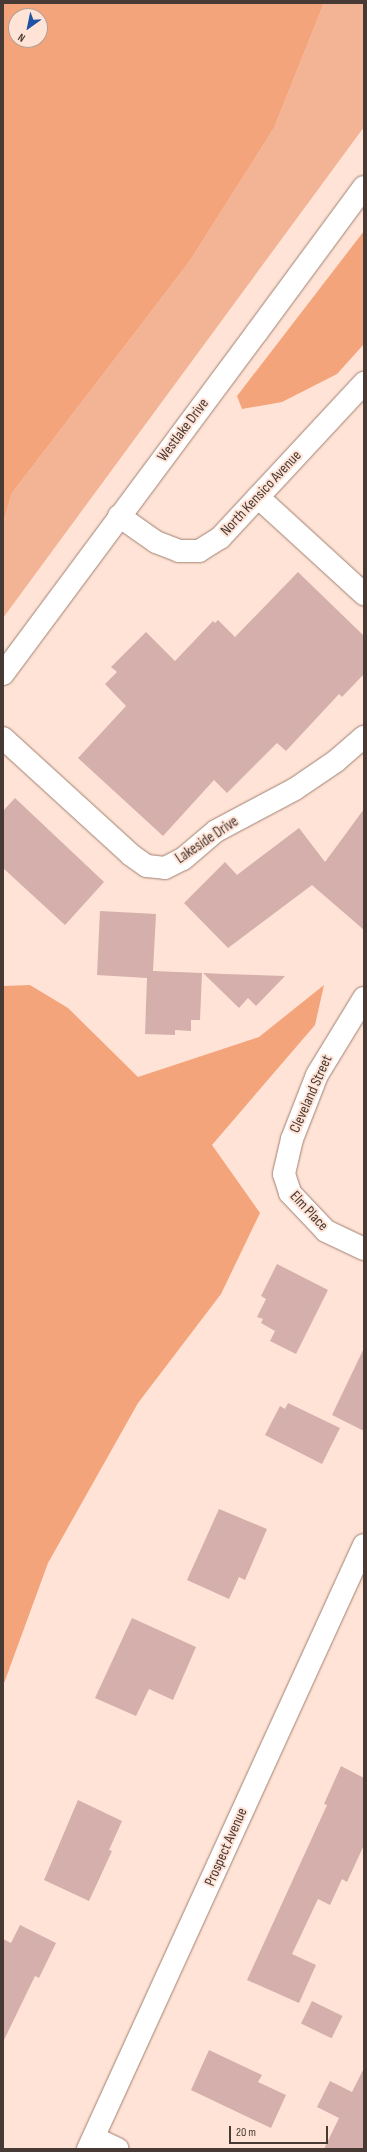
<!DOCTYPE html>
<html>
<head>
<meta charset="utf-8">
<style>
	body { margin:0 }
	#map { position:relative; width:367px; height:2152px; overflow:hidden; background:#ffe3d6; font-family:"Sofia Sans Condensed",sans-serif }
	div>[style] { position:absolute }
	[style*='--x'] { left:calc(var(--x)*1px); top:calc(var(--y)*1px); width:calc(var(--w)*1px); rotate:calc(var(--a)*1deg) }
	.green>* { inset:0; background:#f3b495 }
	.forest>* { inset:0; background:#f4a47b }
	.building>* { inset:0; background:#d4afac; transform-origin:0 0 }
	.roads { filter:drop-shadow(0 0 1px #a08172) drop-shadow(0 0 1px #a08172) }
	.street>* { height:22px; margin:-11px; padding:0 11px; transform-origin:11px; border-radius:11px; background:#fff }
	.secondary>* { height:22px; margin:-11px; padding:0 11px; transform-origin:11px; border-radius:11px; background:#fff }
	span { translate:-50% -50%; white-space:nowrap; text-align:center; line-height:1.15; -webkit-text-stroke:4px #ffe3d6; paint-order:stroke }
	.street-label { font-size:15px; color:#473933 }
	.frame { position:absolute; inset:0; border:4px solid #473933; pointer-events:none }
	.north { position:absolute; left:8px; top:8px; width:40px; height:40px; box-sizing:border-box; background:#ffe3d6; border:1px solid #b59f95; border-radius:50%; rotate:213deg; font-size:11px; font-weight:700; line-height:16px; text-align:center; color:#473933 }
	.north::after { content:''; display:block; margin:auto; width:14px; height:18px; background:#1d52a4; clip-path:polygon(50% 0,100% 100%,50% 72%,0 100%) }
	.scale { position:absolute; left:229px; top:2126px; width:99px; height:18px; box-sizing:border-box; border:2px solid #473933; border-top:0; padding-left:5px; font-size:12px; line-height:14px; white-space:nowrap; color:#473933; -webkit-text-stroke:3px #ffe3d6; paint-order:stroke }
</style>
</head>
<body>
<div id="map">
	<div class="green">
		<i style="clip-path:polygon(324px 3px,364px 3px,364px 127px,3px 618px,3px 523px,12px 493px,189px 262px,274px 128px)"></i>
	</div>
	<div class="forest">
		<i style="clip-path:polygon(evenodd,3px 3px,324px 3px,274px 128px,189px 262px,12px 493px,3px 523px,3px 3px,16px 16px,40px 16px,40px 40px,16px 40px,16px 16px)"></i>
		<i style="clip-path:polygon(364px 231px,364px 344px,337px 374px,282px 402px,242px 409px,237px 396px)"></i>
		<i style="clip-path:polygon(30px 985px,68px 1008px,138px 1077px,259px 1037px,324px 985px,315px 1025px,212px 1145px,260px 1213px,221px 1294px,138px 1403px,48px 1563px,3px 1686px,3px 986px)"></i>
	</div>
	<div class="building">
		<i style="clip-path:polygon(298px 572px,364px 636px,364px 674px,342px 697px,339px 694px,286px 751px,277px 743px,227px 793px,214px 780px,163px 836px,78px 758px,126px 706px,105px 684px,117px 672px,111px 667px,146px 632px,175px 661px,213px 621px,215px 623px,218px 620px,235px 637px)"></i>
		<i style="clip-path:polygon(15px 798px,104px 882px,65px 925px,3px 868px,3px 811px)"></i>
		<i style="clip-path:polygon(364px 809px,364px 930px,312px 885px,228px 948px,184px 903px,225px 862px,237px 875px,299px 828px,325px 862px)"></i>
		<i style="clip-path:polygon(100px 911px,156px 914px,153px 971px,202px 973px,200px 1020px,191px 1020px,191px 1031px,175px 1030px,175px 1035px,145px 1034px,147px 978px,97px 975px)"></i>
		<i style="clip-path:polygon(203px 973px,224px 974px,285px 976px,256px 1006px,248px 998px,239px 1008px)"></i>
		<i style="clip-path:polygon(277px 1264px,328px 1290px,296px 1354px,270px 1341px,275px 1331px,261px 1323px,263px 1319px,257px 1317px,266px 1299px,261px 1296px)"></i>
		<i style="clip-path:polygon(364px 1348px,364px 1431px,332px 1415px)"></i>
		<i style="clip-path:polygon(288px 1403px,340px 1428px,322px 1464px,265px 1435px,280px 1406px,285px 1409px)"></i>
		<i style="clip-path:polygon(219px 1509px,267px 1529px,245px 1580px,239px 1577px,229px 1599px,187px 1580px)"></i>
		<i style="clip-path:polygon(132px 1618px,196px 1647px,173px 1700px,149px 1689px,136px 1716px,95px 1698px)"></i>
		<i style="clip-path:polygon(341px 1766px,364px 1778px,364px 1845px,347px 1882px,342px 1879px,330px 1905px,318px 1899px,292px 1954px,316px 1965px,299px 2003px,247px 1980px,327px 1805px,324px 1804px)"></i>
		<i style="clip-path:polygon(78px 1800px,122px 1821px,109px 1850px,112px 1851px,89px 1901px,44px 1880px)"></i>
		<i style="clip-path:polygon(20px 1925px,56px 1943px,39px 1978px,35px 1976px,3px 2042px,3px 1939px,11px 1943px)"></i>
		<i style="left:312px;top:2001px;width:34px;height:25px;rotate:26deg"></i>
		<i style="clip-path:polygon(209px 2050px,262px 2075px,258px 2082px,286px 2095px,271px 2128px,191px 2090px)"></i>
		<i style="clip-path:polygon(364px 2068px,364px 2149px,324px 2149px,339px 2118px,317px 2107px,330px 2081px,352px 2092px)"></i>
	</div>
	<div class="roads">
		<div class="street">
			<i style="--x:257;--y:332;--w:180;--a:-53.6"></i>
			<i style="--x:258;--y:497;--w:144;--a:42.5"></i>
			<i style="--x:119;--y:516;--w:45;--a:35.1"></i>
			<i style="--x:156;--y:542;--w:25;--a:21"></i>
			<i style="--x:179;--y:551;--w:20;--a:0"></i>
			<i style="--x:199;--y:551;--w:25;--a:-32"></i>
			<i style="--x:220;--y:538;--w:212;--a:-47.1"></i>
			<i style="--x:3;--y:738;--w:173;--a:42.4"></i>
			<i style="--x:131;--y:855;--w:19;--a:35"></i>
			<i style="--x:147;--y:866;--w:18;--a:6"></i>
			<i style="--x:165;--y:868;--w:20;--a:-27"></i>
			<i style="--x:183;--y:859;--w:43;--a:-40.3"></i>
			<i style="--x:216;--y:831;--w:89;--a:-28"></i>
			<i style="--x:295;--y:789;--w:50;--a:-34.3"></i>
			<i style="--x:336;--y:761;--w:37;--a:-41"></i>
			<i style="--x:364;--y:998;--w:90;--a:121.4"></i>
			<i style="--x:317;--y:1075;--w:69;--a:111.3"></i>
			<i style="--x:292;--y:1139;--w:36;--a:103"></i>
			<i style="--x:284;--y:1174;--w:20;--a:72"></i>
			<i style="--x:290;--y:1193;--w:52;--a:46.5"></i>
			<i style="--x:326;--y:1231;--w:42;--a:25.3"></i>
			<i style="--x:94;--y:2138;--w:26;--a:25"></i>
			<i style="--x:88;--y:2149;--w:664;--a:-65.44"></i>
		</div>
		<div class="secondary">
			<i style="--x:3;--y:674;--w:426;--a:-53.4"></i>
		</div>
	</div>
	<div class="street-label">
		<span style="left:183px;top:430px;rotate:-53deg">Westlake Drive</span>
		<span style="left:261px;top:493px;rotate:-47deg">North Kensico Avenue</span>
		<span style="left:207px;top:840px;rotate:-34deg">Lakeside Drive</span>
		<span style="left:311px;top:1094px;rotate:-66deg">Cleveland Street</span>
		<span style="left:309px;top:1211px;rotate:47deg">Elm Place</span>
		<span style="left:226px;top:1847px;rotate:-66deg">Prospect Avenue</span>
	</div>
	<div class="frame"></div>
	<div class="north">N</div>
	<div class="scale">20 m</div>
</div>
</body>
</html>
